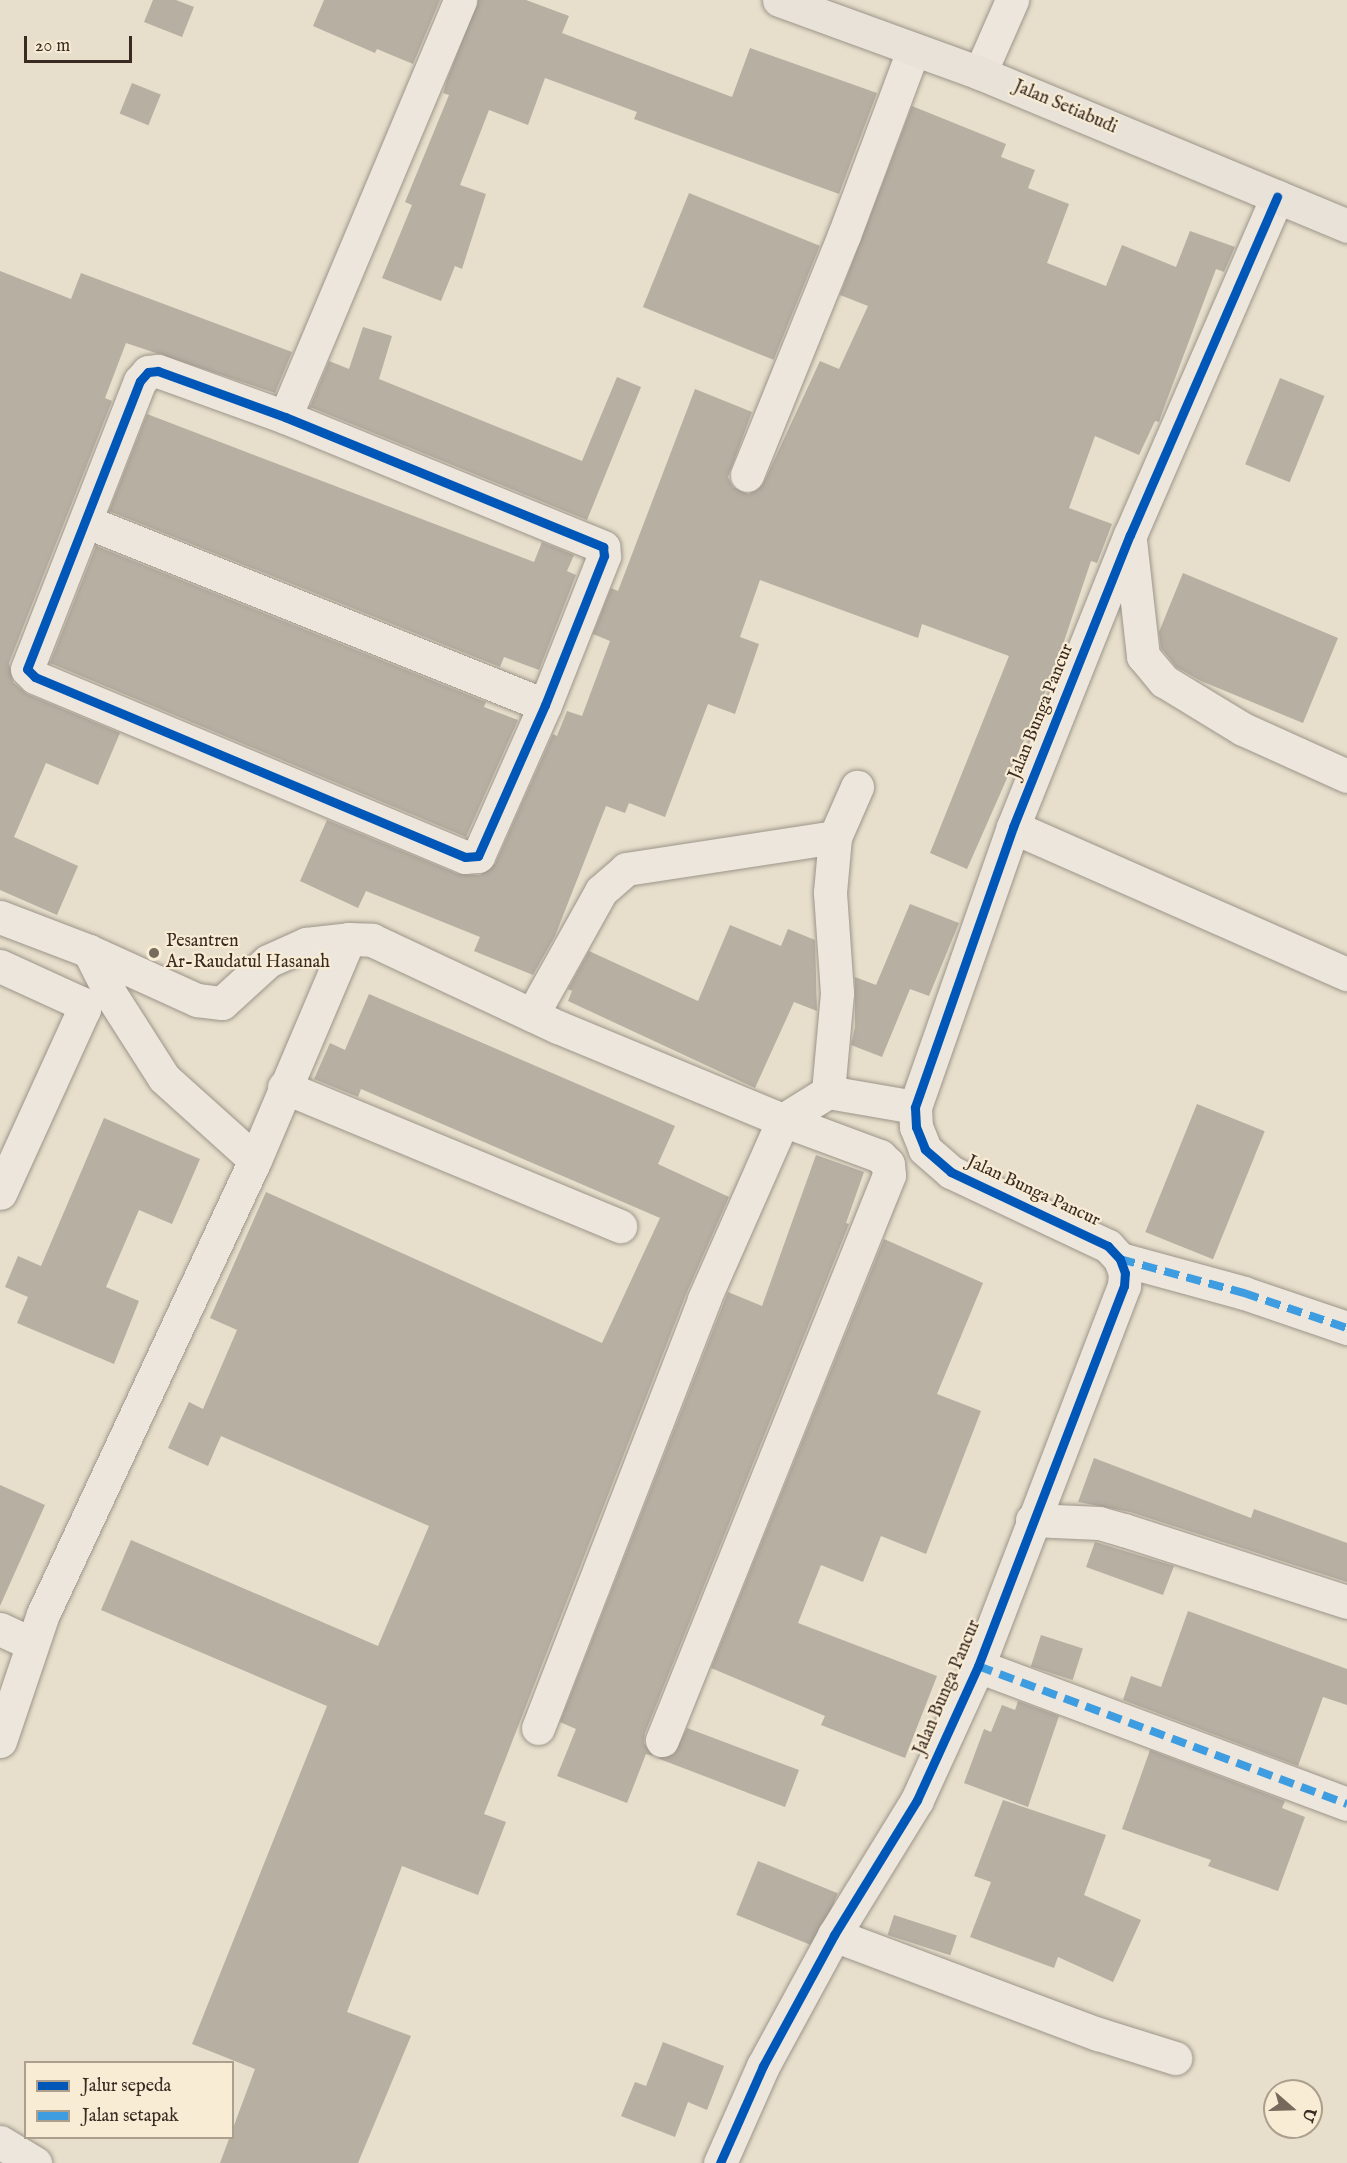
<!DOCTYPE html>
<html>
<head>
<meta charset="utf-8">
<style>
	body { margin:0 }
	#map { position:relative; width:1347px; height:2163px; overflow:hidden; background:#e7decb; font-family:"IM FELL English",serif }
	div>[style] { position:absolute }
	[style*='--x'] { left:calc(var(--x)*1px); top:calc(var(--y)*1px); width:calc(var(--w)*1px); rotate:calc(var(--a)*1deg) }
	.building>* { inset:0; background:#b6afa2; transform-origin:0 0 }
	.roads { filter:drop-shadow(0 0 2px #9c9589) drop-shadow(0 0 2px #9c9589) }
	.minor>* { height:33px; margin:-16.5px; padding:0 16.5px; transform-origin:16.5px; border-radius:16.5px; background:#ece6dd }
	.major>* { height:33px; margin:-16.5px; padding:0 16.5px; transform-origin:16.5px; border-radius:16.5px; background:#e8e2d8 }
	.quiet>* { height:8px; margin-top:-4px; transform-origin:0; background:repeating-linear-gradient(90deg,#3e9ce0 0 15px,transparent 0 23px) }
	.cycleway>* { height:9px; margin:-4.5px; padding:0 4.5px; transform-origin:4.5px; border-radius:4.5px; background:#0057b8 }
	.dots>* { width:16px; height:16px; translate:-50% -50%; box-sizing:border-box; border:3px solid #f8ecd5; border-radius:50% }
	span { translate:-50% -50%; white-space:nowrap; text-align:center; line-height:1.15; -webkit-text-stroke:4.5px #f8ecd5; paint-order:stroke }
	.street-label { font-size:18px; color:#392b22 }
	.poi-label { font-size:18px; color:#392b22 }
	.left { translate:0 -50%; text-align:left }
	.legend { position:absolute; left:24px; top:2061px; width:210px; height:78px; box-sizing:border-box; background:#f8ecd5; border:2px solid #ac9f8d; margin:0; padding:8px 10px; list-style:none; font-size:18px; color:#392b22 }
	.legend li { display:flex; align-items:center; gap:12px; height:30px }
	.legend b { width:30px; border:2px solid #ac9f8d }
	.north { position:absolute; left:1263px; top:2079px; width:60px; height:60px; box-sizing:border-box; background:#f8ecd5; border:2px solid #ac9f8d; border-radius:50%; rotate:110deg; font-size:16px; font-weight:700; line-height:24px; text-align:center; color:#392b22 }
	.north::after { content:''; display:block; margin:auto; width:21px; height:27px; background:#766a5d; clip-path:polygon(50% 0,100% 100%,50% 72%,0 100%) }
	.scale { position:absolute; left:24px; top:36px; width:108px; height:27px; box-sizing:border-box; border:3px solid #392b22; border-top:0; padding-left:8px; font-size:18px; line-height:21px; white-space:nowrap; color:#392b22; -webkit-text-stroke:4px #f8ecd5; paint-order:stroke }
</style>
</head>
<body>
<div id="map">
	<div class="building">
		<i style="clip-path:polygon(153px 0,176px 0,194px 7px,182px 37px,144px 22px)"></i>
		<i style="clip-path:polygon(324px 0,440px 0,413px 64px,377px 49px,375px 53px,313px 26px)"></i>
		<i style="clip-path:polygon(478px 0,526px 0,569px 16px,562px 33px,732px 97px,750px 48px,877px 93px,839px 194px,634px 119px,637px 112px,545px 78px,528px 125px,489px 110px,460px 185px,486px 194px,462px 269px,455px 266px,441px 301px,382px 278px,412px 205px,405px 202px,449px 95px,443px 93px,447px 80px)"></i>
		<i style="left:132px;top:83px;width:31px;height:33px;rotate:22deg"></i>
		<i style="clip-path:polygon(912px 106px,1006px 144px,1001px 157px,1035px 170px,1028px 188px,1069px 204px,1047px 263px,1106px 286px,1122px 245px,1176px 267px,1190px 231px,1235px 247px,1224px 272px,1216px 269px,1162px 413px,1159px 422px,1155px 421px,1139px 455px,1095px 436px,1069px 508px,1112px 524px,1097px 563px,1091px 561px,1053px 674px,967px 869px,930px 853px,1009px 656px,922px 624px,918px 638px,760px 580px,740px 637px,759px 644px,735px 714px,708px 704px,665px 817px,629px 803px,625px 813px,606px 806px,555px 936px,533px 975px,474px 951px,480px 937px,366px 891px,358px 908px,300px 881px,327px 820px,458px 874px,480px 875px,495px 864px,553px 734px,557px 736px,567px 711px,582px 716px,610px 641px,593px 634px,611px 588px,618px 591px,695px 389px,752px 412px,728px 477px,733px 487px,749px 494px,764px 482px,820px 361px,839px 369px,868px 306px,840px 295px)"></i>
		<i style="left:689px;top:193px;width:141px;height:123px;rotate:22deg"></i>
		<i style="clip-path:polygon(0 271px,71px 299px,81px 273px,292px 352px,275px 393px,126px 343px,105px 398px,112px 401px,9px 663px,13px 682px,27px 694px,120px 733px,98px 785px,46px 763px,14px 837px,78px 866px,57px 915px,0 890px)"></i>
		<i style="clip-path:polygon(363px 327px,392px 336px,379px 379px,582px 461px,617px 377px,641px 387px,587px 520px,310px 407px,329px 361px,349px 369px)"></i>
		<i style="left:1280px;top:378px;width:48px;height:93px;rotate:22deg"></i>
		<i style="clip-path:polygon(147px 414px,534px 562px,542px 542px,574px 555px,567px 571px,576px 575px,539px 670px,504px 657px,500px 667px,109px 511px)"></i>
		<i style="clip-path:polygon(96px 546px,486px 702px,484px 707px,518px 720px,466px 837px,50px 663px)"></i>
		<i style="clip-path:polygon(1183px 573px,1338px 638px,1303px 723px,1201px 681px,1176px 667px,1161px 648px,1159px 632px)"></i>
		<i style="clip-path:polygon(910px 904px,959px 923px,929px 996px,910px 989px,882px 1057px,851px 1045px,855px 1027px,855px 977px,876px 985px)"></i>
		<i style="clip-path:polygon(730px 925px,781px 946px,788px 929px,815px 940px,817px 1011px,794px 1002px,755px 1088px,568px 1001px,572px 991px,568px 989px,589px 951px,698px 1001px)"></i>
		<i style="clip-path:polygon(369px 994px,675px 1126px,658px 1164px,729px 1197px,687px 1292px,484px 1814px,506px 1822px,478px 1895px,402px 1866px,347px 2012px,411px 2036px,358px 2163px,220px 2163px,255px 2069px,192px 2044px,327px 1706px,101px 1610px,131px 1540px,378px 1646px,429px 1526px,221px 1436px,208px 1466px,168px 1448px,189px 1402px,203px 1409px,237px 1330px,210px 1318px,266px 1192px,602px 1343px,660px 1218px,361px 1089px,358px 1097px,314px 1079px,330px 1043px,345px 1050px)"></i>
		<i style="left:1197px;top:1104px;width:73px;height:138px;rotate:22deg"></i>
		<i style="clip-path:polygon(104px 1118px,200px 1159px,172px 1224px,139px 1210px,106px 1287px,139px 1301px,114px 1364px,17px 1323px,28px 1297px,5px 1287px,18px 1256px,41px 1266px)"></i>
		<i style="clip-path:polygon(816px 1155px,864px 1172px,846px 1223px,849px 1224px,645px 1733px,644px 1743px,653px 1756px,646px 1754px,627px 1803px,557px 1776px,576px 1729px,560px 1722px,728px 1292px,762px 1306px)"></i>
		<i style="clip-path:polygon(884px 1239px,983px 1283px,937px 1394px,981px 1411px,926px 1554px,881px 1536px,863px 1582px,821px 1565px,798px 1623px,937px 1676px,905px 1758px,821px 1725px,825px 1716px,711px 1668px)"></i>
		<i style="clip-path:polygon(1094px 1458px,1251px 1518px,1254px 1509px,1347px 1543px,1347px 1582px,1130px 1512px,1078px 1502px)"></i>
		<i style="clip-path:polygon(0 1485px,45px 1505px,0 1606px)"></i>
		<i style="clip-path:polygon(1095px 1542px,1174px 1566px,1163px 1595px,1086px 1567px)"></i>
		<i style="clip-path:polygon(1188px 1611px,1347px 1669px,1347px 1705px,1323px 1697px,1298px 1766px,1123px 1700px,1131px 1676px,1161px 1687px)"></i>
		<i style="left:1041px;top:1635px;width:44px;height:33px;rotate:18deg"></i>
		<i style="clip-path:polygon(1018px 1701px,1059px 1716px,1028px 1807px,964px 1783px,984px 1729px,991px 1732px,1002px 1705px,1015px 1710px)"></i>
		<i style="clip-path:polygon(687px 1728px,799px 1770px,785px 1807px,657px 1758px,674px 1754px)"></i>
		<i style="clip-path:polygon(1150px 1750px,1285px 1801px,1282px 1808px,1305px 1817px,1278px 1891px,1208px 1866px,1211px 1860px,1122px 1829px)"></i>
		<i style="clip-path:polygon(1003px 1800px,1106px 1835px,1084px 1895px,1141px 1920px,1113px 1982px,1058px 1957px,1054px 1968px,970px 1937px,991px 1882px,974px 1876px)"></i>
		<i style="left:758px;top:1861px;width:86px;height:58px;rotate:22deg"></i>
		<i style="left:894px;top:1915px;width:66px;height:21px;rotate:18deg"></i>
		<i style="clip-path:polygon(663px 2042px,724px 2066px,707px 2110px,688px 2102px,675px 2137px,621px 2116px,635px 2082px,646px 2086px)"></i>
	</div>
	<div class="roads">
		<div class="minor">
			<i style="--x:980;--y:73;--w:80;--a:-66.3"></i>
			<i style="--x:158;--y:371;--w:135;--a:19.9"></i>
			<i style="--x:285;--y:417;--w:344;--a:22.2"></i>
			<i style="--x:603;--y:547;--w:9;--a:84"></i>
			<i style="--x:604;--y:556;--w:160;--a:111.6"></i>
			<i style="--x:545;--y:705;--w:165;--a:113.9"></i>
			<i style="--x:478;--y:856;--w:13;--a:176"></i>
			<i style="--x:465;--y:857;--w:466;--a:-157.3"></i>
			<i style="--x:35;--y:677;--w:11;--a:-135"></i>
			<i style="--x:27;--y:669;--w:309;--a:-68.6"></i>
			<i style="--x:140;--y:381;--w:12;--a:-48"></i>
			<i style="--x:148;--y:372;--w:10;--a:-6"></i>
			<i style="--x:285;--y:417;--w:452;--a:-67.2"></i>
			<i style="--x:747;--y:475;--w:259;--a:-68"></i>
			<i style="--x:844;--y:235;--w:197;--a:-69.5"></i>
			<i style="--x:87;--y:522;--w:493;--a:21.8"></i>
			<i style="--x:1130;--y:540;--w:117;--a:83.6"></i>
			<i style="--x:1143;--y:656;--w:33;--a:50"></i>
			<i style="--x:1164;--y:681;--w:92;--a:31.3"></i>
			<i style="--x:1243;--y:729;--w:114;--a:24.3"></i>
			<i style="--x:1013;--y:827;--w:365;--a:23.8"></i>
			<i style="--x:0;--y:917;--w:95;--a:20.9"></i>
			<i style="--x:89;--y:951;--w:49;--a:63.4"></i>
			<i style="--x:111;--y:995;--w:98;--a:57.4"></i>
			<i style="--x:164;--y:1078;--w:122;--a:42"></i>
			<i style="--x:89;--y:951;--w:119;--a:24.4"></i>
			<i style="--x:197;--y:1000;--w:25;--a:7"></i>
			<i style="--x:222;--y:1003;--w:62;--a:-42.4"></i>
			<i style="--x:268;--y:961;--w:42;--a:-24.1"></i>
			<i style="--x:306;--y:944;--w:43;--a:-6.6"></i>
			<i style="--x:0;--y:966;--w:89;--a:24.6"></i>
			<i style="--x:81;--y:1003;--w:7;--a:63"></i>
			<i style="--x:84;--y:1009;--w:202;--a:114.5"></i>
			<i style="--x:532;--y:1015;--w:142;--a:-60.9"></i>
			<i style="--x:601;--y:891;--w:33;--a:-41"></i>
			<i style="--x:626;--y:869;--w:211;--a:-8.7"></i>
			<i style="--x:284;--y:1087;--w:364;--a:22.5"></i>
			<i style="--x:828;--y:1092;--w:99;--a:-84.8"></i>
			<i style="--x:837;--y:993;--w:101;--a:-94"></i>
			<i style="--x:830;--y:892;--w:55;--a:-84.8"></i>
			<i style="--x:835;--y:837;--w:55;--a:-66.3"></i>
			<i style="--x:1120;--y:1259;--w:129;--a:15.3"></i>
			<i style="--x:1244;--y:1293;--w:109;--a:18.8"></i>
			<i style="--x:1032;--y:1520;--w:67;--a:2.6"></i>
			<i style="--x:1099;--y:1523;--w:26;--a:16"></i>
			<i style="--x:1124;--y:1530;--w:234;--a:17.9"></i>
			<i style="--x:0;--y:1629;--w:35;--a:25"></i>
			<i style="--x:978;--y:1666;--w:394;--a:20.5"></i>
			<i style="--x:538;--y:1728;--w:460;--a:-68.8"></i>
			<i style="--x:704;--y:1299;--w:196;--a:-66.2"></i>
			<i style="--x:783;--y:1120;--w:103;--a:20.4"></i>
			<i style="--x:880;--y:1156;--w:11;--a:45"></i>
			<i style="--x:888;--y:1164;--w:11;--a:85"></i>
			<i style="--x:889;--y:1175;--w:609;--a:111.89"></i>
			<i style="--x:0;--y:1741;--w:134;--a:-71.3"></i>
			<i style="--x:43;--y:1614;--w:501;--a:-64.97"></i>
			<i style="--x:255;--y:1160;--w:240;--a:-67"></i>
			<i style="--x:349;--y:939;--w:23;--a:2"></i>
			<i style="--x:372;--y:940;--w:205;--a:25.1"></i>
			<i style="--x:558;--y:1027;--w:243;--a:22.5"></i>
			<i style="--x:783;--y:1120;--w:53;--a:-31.9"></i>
			<i style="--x:828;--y:1092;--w:88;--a:9.8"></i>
			<i style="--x:834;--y:1935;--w:282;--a:20.6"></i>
			<i style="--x:1098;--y:2034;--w:81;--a:17.3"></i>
			<i style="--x:0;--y:2142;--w:41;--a:31"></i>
			<i style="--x:720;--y:2163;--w:106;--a:-66.1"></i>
			<i style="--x:763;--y:2066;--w:149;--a:-61.5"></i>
			<i style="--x:834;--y:1935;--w:158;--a:-58.4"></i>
			<i style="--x:917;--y:1800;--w:147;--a:-65.5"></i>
			<i style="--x:978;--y:1666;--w:407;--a:-69"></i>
			<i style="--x:1124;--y:1286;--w:13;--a:-86"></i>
			<i style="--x:1125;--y:1273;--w:15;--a:-110"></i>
			<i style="--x:1120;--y:1259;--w:18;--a:-133"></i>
			<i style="--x:1108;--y:1246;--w:174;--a:-154.8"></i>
			<i style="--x:951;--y:1172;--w:35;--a:-139"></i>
			<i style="--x:925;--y:1149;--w:24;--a:-112"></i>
			<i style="--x:916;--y:1127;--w:20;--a:-93"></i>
			<i style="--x:915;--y:1107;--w:297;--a:-70.7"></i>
			<i style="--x:1013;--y:827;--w:315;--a:-68.2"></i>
			<i style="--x:1130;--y:535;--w:369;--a:-66.5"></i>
		</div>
		<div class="major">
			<i style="--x:779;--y:0;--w:214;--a:20"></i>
			<i style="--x:980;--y:73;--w:398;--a:22.6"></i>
		</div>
	</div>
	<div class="quiet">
		<i style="--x:1120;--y:1259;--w:129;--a:15.3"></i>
		<i style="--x:1244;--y:1293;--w:109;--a:18.8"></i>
		<i style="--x:978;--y:1666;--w:394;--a:20.5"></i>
	</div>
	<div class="cycleway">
		<i style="--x:158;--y:371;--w:135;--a:19.9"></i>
		<i style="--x:285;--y:417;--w:344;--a:22.2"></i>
		<i style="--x:603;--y:547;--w:9;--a:84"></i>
		<i style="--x:604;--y:556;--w:160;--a:111.6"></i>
		<i style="--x:545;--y:705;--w:165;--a:113.9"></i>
		<i style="--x:478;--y:856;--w:13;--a:176"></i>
		<i style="--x:465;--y:857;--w:466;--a:-157.3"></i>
		<i style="--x:35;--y:677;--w:11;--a:-135"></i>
		<i style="--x:27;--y:669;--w:309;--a:-68.6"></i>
		<i style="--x:140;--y:381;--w:12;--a:-48"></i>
		<i style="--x:148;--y:372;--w:10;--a:-6"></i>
		<i style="--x:720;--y:2163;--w:106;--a:-66.1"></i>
		<i style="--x:763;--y:2066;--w:149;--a:-61.5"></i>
		<i style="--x:834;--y:1935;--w:158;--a:-58.4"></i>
		<i style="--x:917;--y:1800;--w:147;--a:-65.5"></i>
		<i style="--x:978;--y:1666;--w:407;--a:-69"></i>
		<i style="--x:1124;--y:1286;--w:13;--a:-86"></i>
		<i style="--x:1125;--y:1273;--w:15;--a:-110"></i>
		<i style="--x:1120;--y:1259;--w:18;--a:-133"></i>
		<i style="--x:1108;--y:1246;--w:174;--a:-154.8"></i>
		<i style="--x:951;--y:1172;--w:35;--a:-139"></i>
		<i style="--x:925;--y:1149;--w:24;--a:-112"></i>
		<i style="--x:916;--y:1127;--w:20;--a:-93"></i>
		<i style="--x:915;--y:1107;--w:297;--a:-70.7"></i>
		<i style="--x:1013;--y:827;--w:315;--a:-68.2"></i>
		<i style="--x:1130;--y:535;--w:369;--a:-66.5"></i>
	</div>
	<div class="dots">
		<i style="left:154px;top:953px;background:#766a5d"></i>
	</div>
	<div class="street-label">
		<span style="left:1065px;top:108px;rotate:23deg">Jalan Setiabudi</span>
		<span style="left:1042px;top:712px;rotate:-68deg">Jalan Bunga Pancur</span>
		<span style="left:1033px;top:1192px;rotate:25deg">Jalan Bunga Pancur</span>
		<span style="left:948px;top:1688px;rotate:-67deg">Jalan Bunga Pancur</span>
	</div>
	<div class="poi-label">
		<span class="left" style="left:166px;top:953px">Pesantren<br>Ar-Raudatul Hasanah</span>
	</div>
	<ul class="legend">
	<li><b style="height:8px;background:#0057b8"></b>Jalur sepeda</li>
	<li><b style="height:8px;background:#3e9ce0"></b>Jalan setapak</li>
	</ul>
	<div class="north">U</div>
	<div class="scale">20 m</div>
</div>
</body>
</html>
